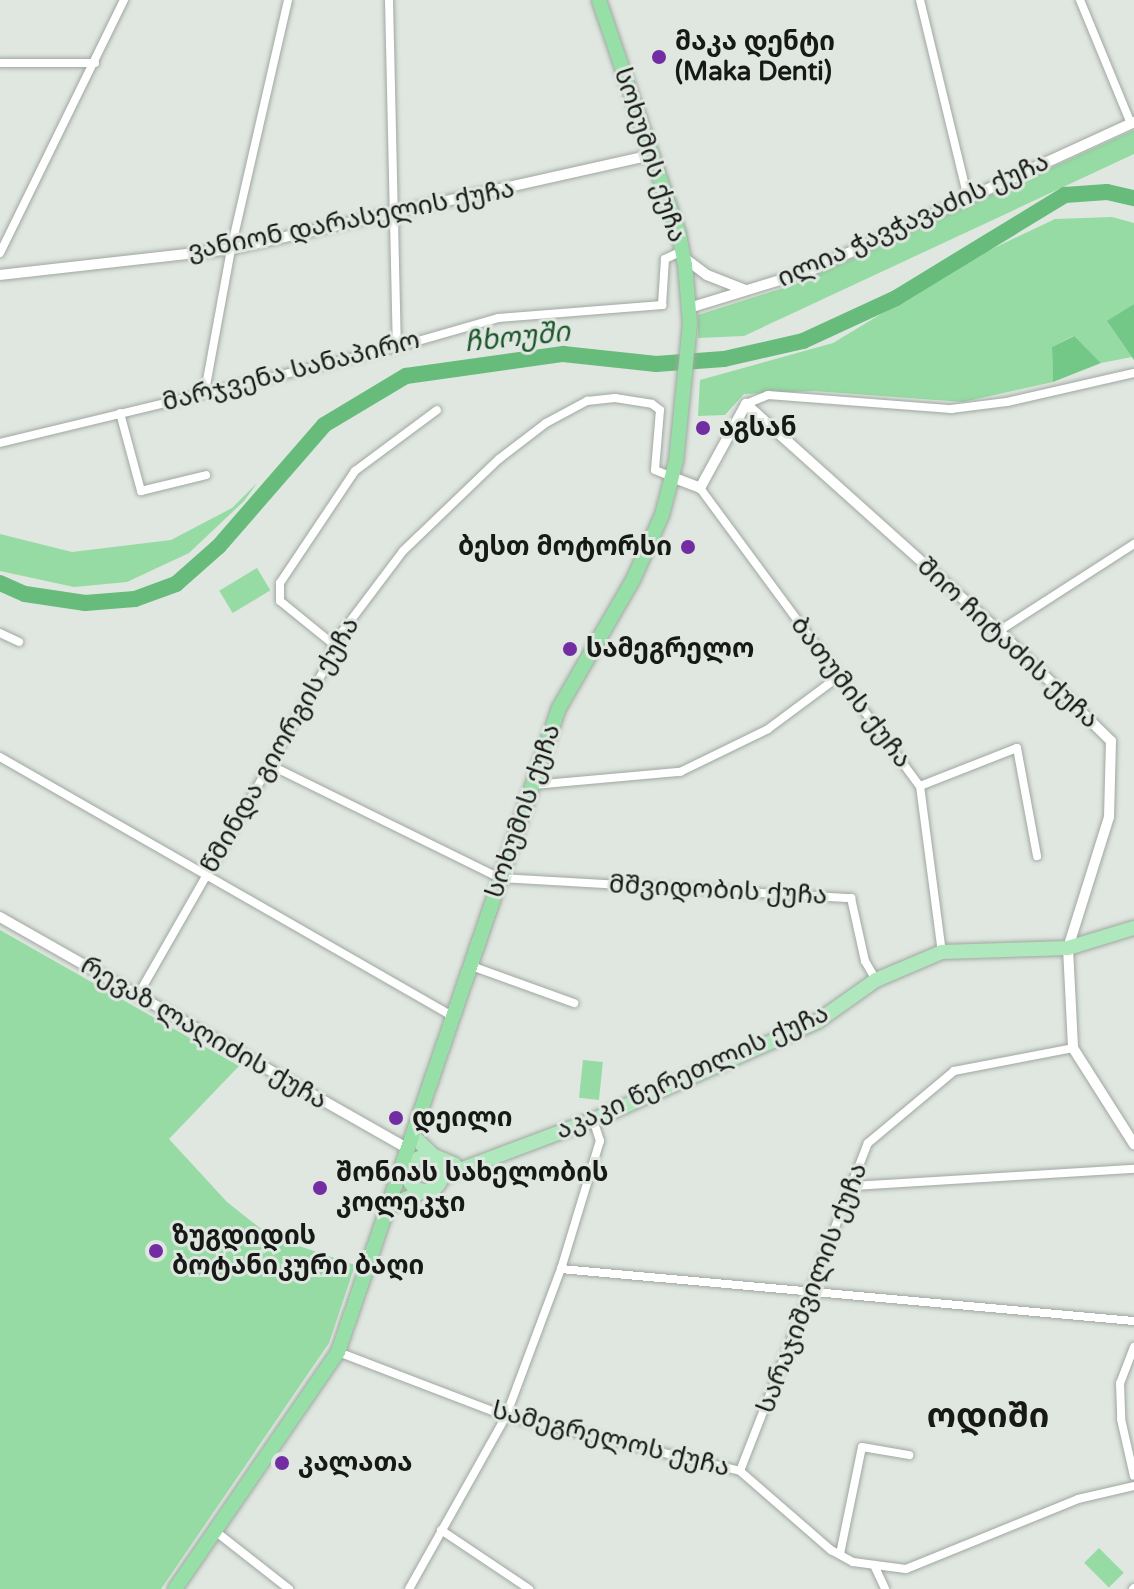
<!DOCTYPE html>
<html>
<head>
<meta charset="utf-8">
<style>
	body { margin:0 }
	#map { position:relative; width:1134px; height:1589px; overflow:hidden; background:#dfe7e0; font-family:"Varela Round","Noto Sans Georgian",sans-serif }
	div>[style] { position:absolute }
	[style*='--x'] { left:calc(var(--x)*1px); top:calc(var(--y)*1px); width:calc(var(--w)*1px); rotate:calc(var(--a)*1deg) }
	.green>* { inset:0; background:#96dba4; transform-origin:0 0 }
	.forest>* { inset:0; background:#74c887 }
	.river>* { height:16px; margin:-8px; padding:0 8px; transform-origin:8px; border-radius:8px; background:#67bb7b }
	.roads { filter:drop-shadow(0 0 2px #a0a7a1) drop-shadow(0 0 2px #a0a7a1) }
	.minor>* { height:8px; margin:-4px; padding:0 4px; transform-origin:4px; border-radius:4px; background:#fff }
	.tertiary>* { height:10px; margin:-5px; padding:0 5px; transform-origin:5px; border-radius:5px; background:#fff }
	.primary>* { height:14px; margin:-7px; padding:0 7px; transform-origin:7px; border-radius:7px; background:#b0e8bd }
	.primary>.ring { margin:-7px; padding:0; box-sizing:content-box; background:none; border:14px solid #b0e8bd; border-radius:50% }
	.trunk>* { height:14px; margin:-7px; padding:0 7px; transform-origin:7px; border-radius:7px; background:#96e0a7 }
	.dots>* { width:22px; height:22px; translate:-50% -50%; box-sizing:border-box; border:4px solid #dfe7e0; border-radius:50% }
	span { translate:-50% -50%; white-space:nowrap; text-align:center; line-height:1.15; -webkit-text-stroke:6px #dfe7e0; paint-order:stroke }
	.poi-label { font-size:26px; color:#171917; font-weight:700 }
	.left { translate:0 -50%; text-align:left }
	.right { translate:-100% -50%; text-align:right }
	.street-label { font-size:26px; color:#171917 }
	.water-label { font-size:28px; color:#1b562c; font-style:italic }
	.district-label { font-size:34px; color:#171917; font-weight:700 }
</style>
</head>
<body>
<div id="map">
	<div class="green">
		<i style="clip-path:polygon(1134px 130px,1134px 154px,744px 336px,698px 338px,698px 315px,796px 284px)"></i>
		<i style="clip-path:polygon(1112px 217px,1134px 223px,1134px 304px,1108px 322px,1132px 357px,1101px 363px,1073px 336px,1052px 347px,1053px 382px,963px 402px,814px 391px,744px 394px,725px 415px,698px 416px,700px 380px,833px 343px,979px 255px,1055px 219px)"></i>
		<i style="clip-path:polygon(257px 483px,244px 501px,189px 553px,127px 582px,74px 587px,0 571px,0 534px,72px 552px,171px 540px,232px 508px)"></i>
		<i style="left:257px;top:568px;width:26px;height:44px;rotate:59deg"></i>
		<i style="clip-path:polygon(0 930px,239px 1066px,169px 1139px,227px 1202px,270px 1236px,355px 1265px,329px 1343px,161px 1589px,0 1589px)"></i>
		<i style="left:583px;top:1060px;width:20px;height:38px;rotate:6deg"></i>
		<i style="left:1099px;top:1548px;width:35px;height:21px;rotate:45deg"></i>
	</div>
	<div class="forest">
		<i style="clip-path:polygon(1134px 304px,1134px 360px,1107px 321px)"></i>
		<i style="clip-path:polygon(1074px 336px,1101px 363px,1053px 382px,1052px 347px)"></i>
	</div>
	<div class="river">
		<i style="--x:0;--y:583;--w:27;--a:24"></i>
		<i style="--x:25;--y:594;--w:61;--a:8.5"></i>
		<i style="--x:85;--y:603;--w:50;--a:-4.6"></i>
		<i style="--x:135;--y:599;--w:44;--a:-20.1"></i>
		<i style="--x:176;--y:584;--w:57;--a:-41.5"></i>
		<i style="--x:219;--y:546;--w:160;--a:-49"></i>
		<i style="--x:324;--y:425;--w:96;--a:-30.9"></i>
		<i style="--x:406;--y:376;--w:159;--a:-8"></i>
		<i style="--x:563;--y:354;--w:94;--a:6.1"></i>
		<i style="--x:656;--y:364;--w:68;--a:-4.2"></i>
		<i style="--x:724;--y:359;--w:81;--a:-12.8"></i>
		<i style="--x:803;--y:341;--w:102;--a:-24.8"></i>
		<i style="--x:896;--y:298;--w:198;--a:-31.4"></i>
		<i style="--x:1065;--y:195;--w:42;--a:-4.1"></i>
		<i style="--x:1107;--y:192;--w:28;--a:13"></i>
	</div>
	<div class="roads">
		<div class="minor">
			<i style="--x:389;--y:0;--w:347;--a:88.7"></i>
			<i style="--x:920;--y:0;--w:204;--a:76.4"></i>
			<i style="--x:1080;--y:0;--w:134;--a:67.6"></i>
			<i style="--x:0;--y:63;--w:95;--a:0"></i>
			<i style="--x:0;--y:253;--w:282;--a:-63.9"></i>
			<i style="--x:205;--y:391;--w:144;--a:-79.6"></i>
			<i style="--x:231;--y:249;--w:255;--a:-77.1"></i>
			<i style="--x:746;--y:404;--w:24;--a:-22"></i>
			<i style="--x:768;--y:395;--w:184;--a:4.4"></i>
			<i style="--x:951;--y:409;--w:56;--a:-7.1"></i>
			<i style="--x:1007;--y:402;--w:130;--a:-12.9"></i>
			<i style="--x:120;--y:413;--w:81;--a:74.9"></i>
			<i style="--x:141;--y:491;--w:67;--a:-13.8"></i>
			<i style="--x:0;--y:443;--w:408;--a:-13.6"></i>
			<i style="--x:397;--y:347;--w:105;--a:-16"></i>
			<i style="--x:498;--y:318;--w:165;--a:-4.5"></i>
			<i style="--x:662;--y:305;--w:46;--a:-86.3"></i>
			<i style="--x:665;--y:259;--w:19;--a:-25"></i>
			<i style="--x:700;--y:488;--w:370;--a:53.6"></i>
			<i style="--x:920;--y:786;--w:167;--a:82.5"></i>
			<i style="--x:999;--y:631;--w:161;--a:-32.8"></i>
			<i style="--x:0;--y:633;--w:21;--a:25"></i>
			<i style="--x:333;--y:644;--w:68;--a:-140.9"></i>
			<i style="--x:280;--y:601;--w:18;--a:-90"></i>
			<i style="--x:280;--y:583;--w:135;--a:-56.2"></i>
			<i style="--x:355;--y:471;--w:102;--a:-36.6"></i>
			<i style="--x:0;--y:757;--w:523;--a:29.8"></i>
			<i style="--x:270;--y:765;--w:256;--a:26.2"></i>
			<i style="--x:500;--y:878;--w:352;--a:3.3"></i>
			<i style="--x:851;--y:898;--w:65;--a:77.5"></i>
			<i style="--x:865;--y:961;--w:22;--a:60"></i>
			<i style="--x:533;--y:785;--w:148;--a:-5.1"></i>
			<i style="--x:680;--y:772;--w:98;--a:-26"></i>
			<i style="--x:768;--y:729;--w:87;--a:-36.6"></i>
			<i style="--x:920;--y:786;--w:104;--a:-21.4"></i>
			<i style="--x:1017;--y:748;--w:110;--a:79.5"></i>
			<i style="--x:469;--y:965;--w:112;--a:19.9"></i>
			<i style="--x:138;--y:995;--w:386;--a:-60.2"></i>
			<i style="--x:330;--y:660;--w:16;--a:-79"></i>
			<i style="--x:333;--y:644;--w:116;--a:-53"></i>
			<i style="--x:403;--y:551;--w:133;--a:-43.8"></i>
			<i style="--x:499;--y:459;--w:59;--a:-37.5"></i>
			<i style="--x:546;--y:423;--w:47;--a:-28.2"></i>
			<i style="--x:587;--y:401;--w:28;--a:-6"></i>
			<i style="--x:615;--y:398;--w:37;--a:9"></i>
			<i style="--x:652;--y:404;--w:10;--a:37"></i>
			<i style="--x:660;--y:410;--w:60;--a:94.8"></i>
			<i style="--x:655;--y:470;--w:18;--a:22"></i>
			<i style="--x:853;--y:1186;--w:282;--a:-3.5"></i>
			<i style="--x:561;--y:1269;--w:575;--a:5.19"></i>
			<i style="--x:1134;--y:1347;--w:39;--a:111"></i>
			<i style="--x:1120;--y:1383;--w:36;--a:88"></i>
			<i style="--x:1121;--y:1419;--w:58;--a:77.2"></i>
			<i style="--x:338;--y:1352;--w:180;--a:20.9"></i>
			<i style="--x:506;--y:1416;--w:240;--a:13.2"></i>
			<i style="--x:740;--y:1471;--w:121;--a:41"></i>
			<i style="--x:831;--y:1550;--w:25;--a:29"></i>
			<i style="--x:853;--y:1562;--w:53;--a:7.5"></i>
			<i style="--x:906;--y:1569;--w:186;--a:-22.1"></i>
			<i style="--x:1078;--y:1499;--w:57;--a:-13.1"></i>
			<i style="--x:740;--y:1471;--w:352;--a:-68.7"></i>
			<i style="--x:868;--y:1143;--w:112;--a:-39.9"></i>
			<i style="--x:954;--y:1071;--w:121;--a:-10.9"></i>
			<i style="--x:441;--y:1530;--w:106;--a:33.8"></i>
			<i style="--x:215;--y:1531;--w:94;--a:38.1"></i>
			<i style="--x:840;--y:1554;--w:109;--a:-78.4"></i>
			<i style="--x:862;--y:1447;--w:48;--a:9.7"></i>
			<i style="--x:874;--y:1565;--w:26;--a:65"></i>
			<i style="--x:409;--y:1589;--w:198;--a:-60.7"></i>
			<i style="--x:506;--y:1416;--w:157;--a:-69.5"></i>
			<i style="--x:561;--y:1269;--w:134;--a:-73.1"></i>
			<i style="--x:600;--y:1141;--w:22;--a:-108"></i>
			<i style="--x:1133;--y:1589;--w:1;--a:-45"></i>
		</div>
		<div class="tertiary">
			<i style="--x:683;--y:257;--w:30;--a:37"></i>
			<i style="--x:707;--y:275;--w:41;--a:21.5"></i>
			<i style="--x:0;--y:275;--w:232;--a:-6.4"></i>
			<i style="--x:231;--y:249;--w:430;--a:-12.6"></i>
			<i style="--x:689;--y:308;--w:126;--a:-17.1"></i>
			<i style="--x:809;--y:271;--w:358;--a:-24.6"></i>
			<i style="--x:672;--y:477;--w:30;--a:21"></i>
			<i style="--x:700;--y:488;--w:96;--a:-61.3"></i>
			<i style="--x:746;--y:404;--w:340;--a:41.9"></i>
			<i style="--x:999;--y:631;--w:157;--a:44.5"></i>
			<i style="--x:1111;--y:741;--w:76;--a:91.5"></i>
			<i style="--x:1109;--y:817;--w:137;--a:107.4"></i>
			<i style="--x:1068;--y:948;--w:100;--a:87.1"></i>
			<i style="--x:1073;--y:1048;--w:114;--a:57.6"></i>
			<i style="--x:0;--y:917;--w:469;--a:29.6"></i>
		</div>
		<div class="primary">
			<i style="--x:413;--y:1136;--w:29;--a:44"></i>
			<i style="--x:434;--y:1156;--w:22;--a:22"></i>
			<i class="ring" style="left:408px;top:1157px;width:20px;height:20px"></i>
			<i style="--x:441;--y:1177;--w:162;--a:-20.6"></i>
			<i style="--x:593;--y:1120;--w:246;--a:-23.7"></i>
			<i style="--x:818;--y:1021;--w:71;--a:-35.3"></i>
			<i style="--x:876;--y:980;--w:72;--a:-23"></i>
			<i style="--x:942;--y:952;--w:126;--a:-1.8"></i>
			<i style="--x:1068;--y:948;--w:69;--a:-16.9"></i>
			<i style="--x:389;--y:1206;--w:38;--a:-23"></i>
		</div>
		<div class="trunk">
			<i style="--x:175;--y:1589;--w:288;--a:-55.5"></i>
			<i style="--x:338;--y:1352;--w:681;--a:-71.06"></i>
			<i style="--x:559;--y:708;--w:148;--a:-60"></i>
			<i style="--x:633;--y:580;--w:71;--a:-66"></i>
			<i style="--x:662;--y:515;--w:56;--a:-75.5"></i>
			<i style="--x:676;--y:461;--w:138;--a:-84.2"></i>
			<i style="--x:690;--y:324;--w:59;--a:-94.8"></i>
			<i style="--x:685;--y:265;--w:32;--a:-101"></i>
			<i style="--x:679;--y:234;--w:247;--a:-108.9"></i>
		</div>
	</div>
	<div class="dots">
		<i style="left:659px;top:57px;background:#712da1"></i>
		<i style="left:703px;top:428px;background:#712da1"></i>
		<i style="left:688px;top:547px;background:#712da1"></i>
		<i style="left:570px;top:649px;background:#712da1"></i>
		<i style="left:396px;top:1118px;background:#712da1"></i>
		<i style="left:320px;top:1188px;background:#712da1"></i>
		<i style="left:156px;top:1251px;background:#712da1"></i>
		<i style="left:282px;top:1463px;background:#712da1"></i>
	</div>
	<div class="poi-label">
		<span class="left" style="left:675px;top:57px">მაკა დენტი<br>(Maka Denti)</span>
		<span class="left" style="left:719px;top:428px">აგსან</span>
		<span class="right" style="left:672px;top:547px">ბესთ მოტორსი</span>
		<span class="left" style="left:586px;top:649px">სამეგრელო</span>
		<span class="left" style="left:412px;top:1118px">დეილი</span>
		<span class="left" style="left:336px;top:1188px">შონიას სახელობის<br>კოლეკჯი</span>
		<span class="left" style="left:172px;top:1251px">ზუგდიდის<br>ბოტანიკური ბაღი</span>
		<span class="left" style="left:298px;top:1463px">კალათა</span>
	</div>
	<div class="street-label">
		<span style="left:650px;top:155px;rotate:72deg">სოხუმის ქუჩა</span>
		<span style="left:351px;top:220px;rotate:-11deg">ვანიონ დარასელის ქუჩა</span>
		<span style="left:913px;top:220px;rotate:-24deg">ილია ჭავჭავაძის ქუჩა</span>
		<span style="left:291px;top:371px;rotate:-14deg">მარჯვენა სანაპირო</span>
		<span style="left:1008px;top:643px;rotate:43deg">შიო ჩიტაძის ქუჩა</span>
		<span style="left:851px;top:692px;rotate:53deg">ბათუმის ქუჩა</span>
		<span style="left:280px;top:745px;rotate:-60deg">წმინდა გიორგის ქუჩა</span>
		<span style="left:523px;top:811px;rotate:-71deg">სოხუმის ქუჩა</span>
		<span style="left:718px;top:890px;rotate:3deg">მშვიდობის ქუჩა</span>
		<span style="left:204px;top:1033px;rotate:30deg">რევაზ ლაღიძის ქუჩა</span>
		<span style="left:692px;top:1072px;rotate:-24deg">აკაკი წერეთლის ქუჩა</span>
		<span style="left:812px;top:1288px;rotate:-69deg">სარაჯიშვილის ქუჩა</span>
		<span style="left:611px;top:1439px;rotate:14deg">სამეგრელოს ქუჩა</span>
	</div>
	<div class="water-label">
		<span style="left:517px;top:337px;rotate:-6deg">ჩხოუში</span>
	</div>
	<div class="district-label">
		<span style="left:988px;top:1417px">ოდიში</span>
	</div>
</div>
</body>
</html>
